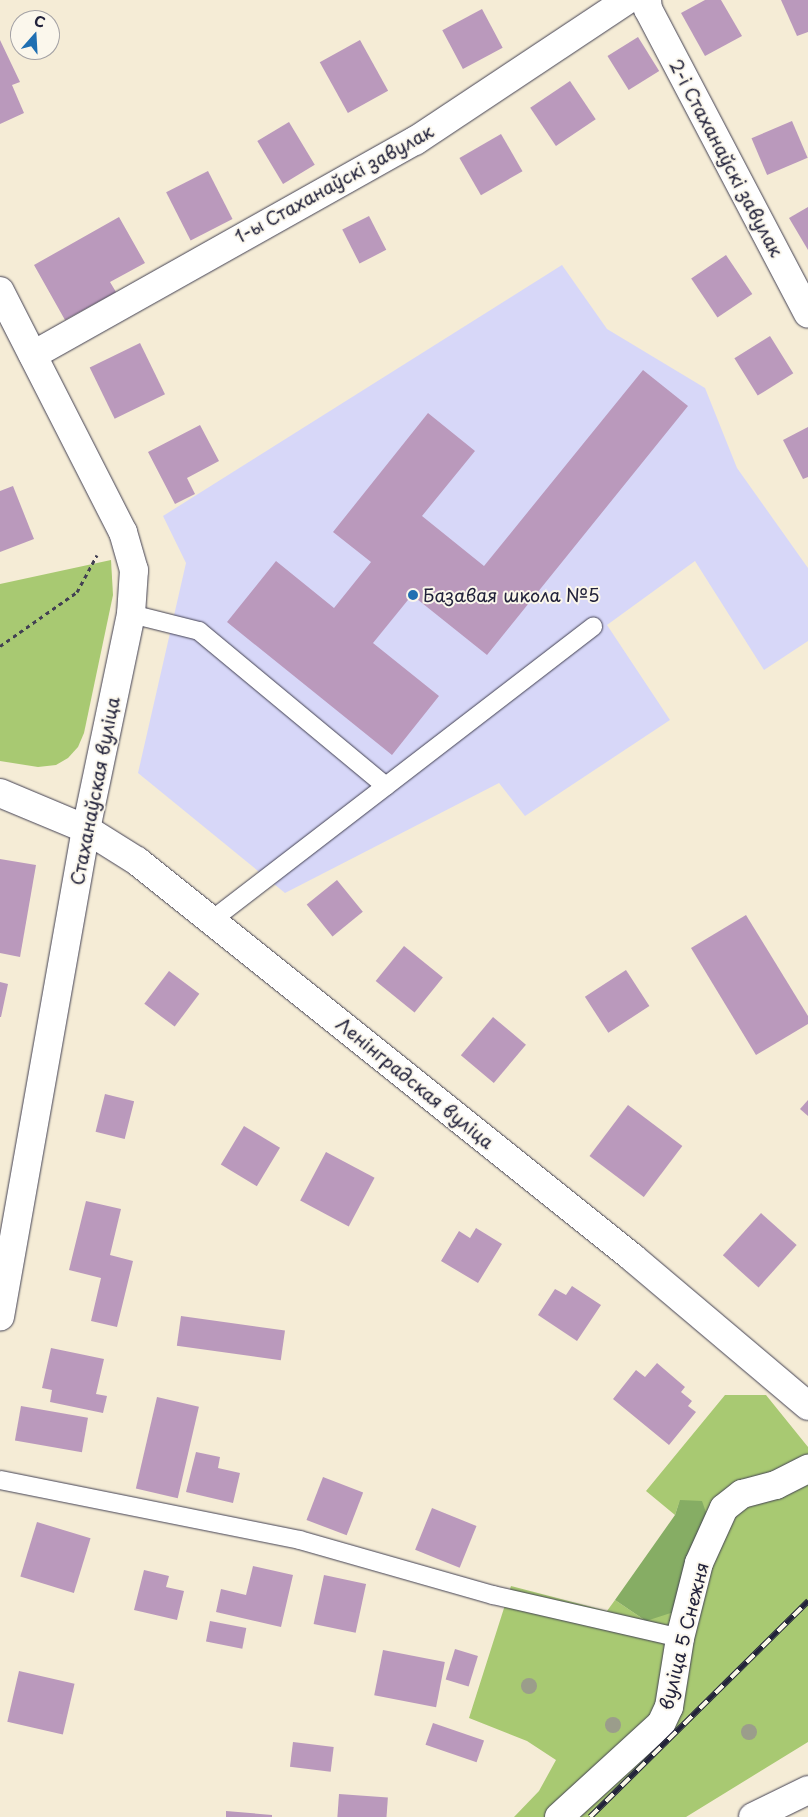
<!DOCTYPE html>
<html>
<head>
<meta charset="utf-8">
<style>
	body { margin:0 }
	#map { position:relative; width:808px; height:1817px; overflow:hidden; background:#f5ecd6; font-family:"Playpen Sans",sans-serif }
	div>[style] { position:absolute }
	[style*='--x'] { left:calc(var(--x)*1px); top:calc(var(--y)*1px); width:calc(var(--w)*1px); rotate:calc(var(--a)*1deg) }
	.built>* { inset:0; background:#d7d7f8 }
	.green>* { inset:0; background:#a8c972 }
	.forest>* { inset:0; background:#86ad64 }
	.building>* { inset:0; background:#ba99bc; transform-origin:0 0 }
	.path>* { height:3px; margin-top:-1.5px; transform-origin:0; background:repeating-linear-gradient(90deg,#424052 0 4px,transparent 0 8px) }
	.roads { filter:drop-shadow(0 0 1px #424052) drop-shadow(0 0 1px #424052) }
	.lane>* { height:18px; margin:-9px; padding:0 9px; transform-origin:9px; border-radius:9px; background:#fff }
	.street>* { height:28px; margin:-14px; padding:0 14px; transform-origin:14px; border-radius:14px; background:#fff }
	.secondary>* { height:28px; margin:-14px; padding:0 14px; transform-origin:14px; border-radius:14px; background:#fff }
	.rail>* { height:5.5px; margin-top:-2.75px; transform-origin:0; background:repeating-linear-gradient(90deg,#fbf7ec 0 11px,#22223b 0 22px); box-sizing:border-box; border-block:1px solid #22223b }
	.trees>* { width:16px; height:16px; margin:-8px; border-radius:50%; background:#9b9d8b }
	.dots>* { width:14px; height:14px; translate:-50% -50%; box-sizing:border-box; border:2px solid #fbf7ec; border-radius:50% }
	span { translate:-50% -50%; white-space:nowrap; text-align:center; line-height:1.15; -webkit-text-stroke:4px #fbf7ec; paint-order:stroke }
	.street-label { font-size:18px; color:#22223b }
	.poi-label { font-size:18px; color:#22223b }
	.left { translate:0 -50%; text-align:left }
	.north { position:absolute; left:10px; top:10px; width:50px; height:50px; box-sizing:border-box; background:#fbf7ec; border:1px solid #a4a2a5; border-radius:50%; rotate:19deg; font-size:14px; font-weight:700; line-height:20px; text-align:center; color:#22223b }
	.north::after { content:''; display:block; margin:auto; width:18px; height:22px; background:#1f6fb2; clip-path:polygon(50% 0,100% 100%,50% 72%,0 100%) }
</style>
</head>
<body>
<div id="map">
	<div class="built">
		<i style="clip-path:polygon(562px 265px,607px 329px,705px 388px,737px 468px,808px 568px,808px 641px,764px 670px,695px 561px,607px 625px,670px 720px,525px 816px,499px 783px,285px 893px,138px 773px,186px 563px,163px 516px)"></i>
	</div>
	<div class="green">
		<i style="clip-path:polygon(111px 560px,113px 595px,84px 733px,78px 747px,68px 758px,56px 765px,38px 767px,0 761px,0 584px)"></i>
		<i style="clip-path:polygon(725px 1395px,766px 1395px,808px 1447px,808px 1742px,686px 1817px,514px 1817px,539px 1791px,556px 1760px,527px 1741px,469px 1718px,511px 1586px,607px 1611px,615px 1600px,646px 1621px,680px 1500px,675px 1515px,646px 1491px)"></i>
	</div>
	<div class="forest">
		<i style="clip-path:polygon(680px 1500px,702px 1501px,710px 1524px,680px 1610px,646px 1621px,615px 1600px,675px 1515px)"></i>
	</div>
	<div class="building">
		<i style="clip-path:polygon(705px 0,721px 0,742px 36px,705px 56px,681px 13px)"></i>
		<i style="clip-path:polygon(781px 0,808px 0,808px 32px,797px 36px)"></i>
		<i style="left:482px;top:9px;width:44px;height:45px;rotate:62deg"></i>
		<i style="left:638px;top:37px;width:40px;height:36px;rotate:58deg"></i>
		<i style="clip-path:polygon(0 40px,20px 82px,12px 85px,24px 113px,0 124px)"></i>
		<i style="left:360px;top:40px;width:58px;height:46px;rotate:61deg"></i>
		<i style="left:570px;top:81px;width:46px;height:48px;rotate:56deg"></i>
		<i style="left:792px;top:121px;width:40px;height:44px;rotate:67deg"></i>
		<i style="left:289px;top:122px;width:50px;height:37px;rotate:59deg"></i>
		<i style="left:501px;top:134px;width:43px;height:48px;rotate:60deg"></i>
		<i style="left:208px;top:171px;width:54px;height:47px;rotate:63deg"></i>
		<i style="clip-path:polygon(808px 207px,808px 250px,789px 218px)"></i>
		<i style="left:369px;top:216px;width:38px;height:30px;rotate:63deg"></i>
		<i style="clip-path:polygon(119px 217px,145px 263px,110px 282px,116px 292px,65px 320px,34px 265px)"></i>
		<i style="left:726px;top:255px;width:47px;height:42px;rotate:56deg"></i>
		<i style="left:770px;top:336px;width:44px;height:42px;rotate:58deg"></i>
		<i style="left:140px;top:343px;width:57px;height:56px;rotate:64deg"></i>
		<i style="clip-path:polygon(643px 370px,688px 406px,487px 655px,412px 595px,373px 643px,439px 696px,392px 755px,227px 622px,276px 561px,334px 608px,371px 562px,333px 532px,428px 413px,475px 451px,422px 516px,484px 566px)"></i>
		<i style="clip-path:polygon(200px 425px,219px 461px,187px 478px,195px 494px,175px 504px,148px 452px)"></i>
		<i style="clip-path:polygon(808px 427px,808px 477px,803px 479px,783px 440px)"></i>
		<i style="clip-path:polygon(13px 486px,34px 539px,0 552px,0 491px)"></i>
		<i style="clip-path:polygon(0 859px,36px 865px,20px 957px,0 953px)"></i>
		<i style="left:337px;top:880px;width:41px;height:39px;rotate:51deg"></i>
		<i style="clip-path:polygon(746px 915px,808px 1016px,808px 1024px,756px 1055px,691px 948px)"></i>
		<i style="left:404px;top:946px;width:50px;height:45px;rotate:39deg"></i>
		<i style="left:626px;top:970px;width:43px;height:49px;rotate:57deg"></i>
		<i style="left:169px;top:971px;width:38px;height:41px;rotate:37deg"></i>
		<i style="clip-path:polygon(0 982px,8px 984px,1px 1017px,0 1017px)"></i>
		<i style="left:493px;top:1017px;width:43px;height:50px;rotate:40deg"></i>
		<i style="left:105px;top:1094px;width:30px;height:39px;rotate:14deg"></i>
		<i style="clip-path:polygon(808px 1100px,808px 1116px,800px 1109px)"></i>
		<i style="left:628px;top:1105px;width:68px;height:64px;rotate:37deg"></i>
		<i style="left:244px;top:1126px;width:42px;height:45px;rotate:31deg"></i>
		<i style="left:326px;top:1152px;width:55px;height:55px;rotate:28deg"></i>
		<i style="clip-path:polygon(86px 1201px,121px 1209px,110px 1255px,133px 1261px,117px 1327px,91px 1321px,101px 1278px,69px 1270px)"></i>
		<i style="left:761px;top:1213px;width:48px;height:57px;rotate:42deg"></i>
		<i style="clip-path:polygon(476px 1228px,502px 1244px,478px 1283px,441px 1261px,459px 1231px,470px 1238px)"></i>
		<i style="clip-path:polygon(572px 1286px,601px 1305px,577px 1341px,538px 1315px,555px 1289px,566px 1295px)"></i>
		<i style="left:181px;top:1316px;width:105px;height:30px;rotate:8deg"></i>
		<i style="clip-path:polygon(51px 1348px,104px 1359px,96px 1394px,107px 1396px,103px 1413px,50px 1402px,52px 1390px,42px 1388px)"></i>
		<i style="clip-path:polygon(657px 1363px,685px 1387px,681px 1392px,692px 1401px,688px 1406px,696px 1412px,669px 1445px,613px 1399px,636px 1370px,645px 1377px)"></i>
		<i style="left:157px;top:1397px;width:43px;height:94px;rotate:13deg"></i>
		<i style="left:21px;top:1406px;width:68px;height:35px;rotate:10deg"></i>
		<i style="clip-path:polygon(196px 1452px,220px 1457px,218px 1468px,240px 1473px,233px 1503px,186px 1492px)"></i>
		<i style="left:323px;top:1477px;width:43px;height:46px;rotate:21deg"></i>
		<i style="left:432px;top:1508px;width:48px;height:45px;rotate:22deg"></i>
		<i style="left:37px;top:1522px;width:56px;height:57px;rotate:17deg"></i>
		<i style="clip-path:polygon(253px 1566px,293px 1575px,281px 1627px,216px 1612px,221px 1589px,246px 1595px)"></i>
		<i style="clip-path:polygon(144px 1570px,169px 1576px,166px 1587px,184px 1591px,177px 1620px,134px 1610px)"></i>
		<i style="left:324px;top:1575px;width:43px;height:50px;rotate:12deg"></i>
		<i style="left:210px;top:1621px;width:37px;height:21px;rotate:11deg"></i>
		<i style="left:455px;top:1649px;width:24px;height:32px;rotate:17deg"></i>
		<i style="left:383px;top:1650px;width:63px;height:46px;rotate:11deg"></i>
		<i style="left:19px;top:1671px;width:57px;height:52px;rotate:13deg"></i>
		<i style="left:433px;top:1723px;width:54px;height:23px;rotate:19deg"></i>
		<i style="left:293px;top:1742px;width:41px;height:25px;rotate:7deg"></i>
		<i style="left:339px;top:1794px;width:49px;height:23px;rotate:4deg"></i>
		<i style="clip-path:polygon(226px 1811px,272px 1815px,272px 1817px,226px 1817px)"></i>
	</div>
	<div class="path">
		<i style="--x:0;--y:646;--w:94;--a:-35"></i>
		<i style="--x:77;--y:592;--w:42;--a:-61.6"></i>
	</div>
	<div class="roads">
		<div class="lane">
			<i style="--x:131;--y:614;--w:70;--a:14"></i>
			<i style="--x:199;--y:631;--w:243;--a:39.7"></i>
			<i style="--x:212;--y:920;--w:481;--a:-37.6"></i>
			<i style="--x:0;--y:1480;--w:306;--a:11.3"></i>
			<i style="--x:300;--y:1540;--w:201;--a:15.9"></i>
			<i style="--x:493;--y:1595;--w:192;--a:12.9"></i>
		</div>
		<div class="street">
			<i style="--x:647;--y:0;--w:9;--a:84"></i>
			<i style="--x:648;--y:9;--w:344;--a:62.3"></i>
			<i style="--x:0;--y:291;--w:271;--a:63"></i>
			<i style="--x:123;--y:532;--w:40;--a:74"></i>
			<i style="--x:134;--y:570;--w:44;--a:93.9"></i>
			<i style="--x:131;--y:614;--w:220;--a:101.8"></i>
			<i style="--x:86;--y:829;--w:495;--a:100"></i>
			<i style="--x:33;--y:355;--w:438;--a:-29.3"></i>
			<i style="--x:415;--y:141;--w:255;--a:-33.6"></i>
			<i style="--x:559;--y:1817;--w:138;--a:-42.4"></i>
			<i style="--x:661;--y:1724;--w:19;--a:-65"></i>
			<i style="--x:669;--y:1707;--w:70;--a:-80.9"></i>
			<i style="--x:680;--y:1638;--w:77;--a:-75.8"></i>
			<i style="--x:699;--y:1563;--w:60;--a:-65.6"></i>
			<i style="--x:724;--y:1508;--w:23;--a:-38"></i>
			<i style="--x:742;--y:1494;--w:35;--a:-15"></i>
			<i style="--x:776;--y:1485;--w:36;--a:-27"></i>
		</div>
		<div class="secondary">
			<i style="--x:0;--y:793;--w:93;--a:22.7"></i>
			<i style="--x:86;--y:829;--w:60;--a:32.1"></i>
			<i style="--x:137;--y:861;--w:635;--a:38.67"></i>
			<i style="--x:633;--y:1258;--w:229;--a:40.2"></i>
			<i style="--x:753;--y:1817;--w:61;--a:-26.1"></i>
		</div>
	</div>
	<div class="rail">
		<i style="--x:590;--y:1817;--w:307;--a:-44.7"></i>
	</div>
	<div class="trees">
		<i style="left:529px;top:1686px"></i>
		<i style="left:613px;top:1725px"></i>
		<i style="left:749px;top:1732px"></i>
	</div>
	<div class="dots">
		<i style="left:413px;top:595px;background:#1f6fb2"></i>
	</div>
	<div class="street-label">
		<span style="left:726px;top:158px;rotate:62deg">2-і Стаханаўскі завулак</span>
		<span style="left:334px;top:184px;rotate:-29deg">1-ы Стаханаўскі завулак</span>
		<span style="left:95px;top:791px;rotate:-79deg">Стаханаўская вуліца</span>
		<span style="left:415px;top:1083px;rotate:39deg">Ленінградская вуліца</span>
		<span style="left:684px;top:1636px;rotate:-76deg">вуліца 5 Снежня</span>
	</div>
	<div class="poi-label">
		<span class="left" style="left:423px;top:595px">Базавая школа №5</span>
	</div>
	<div class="north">С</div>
</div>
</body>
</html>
